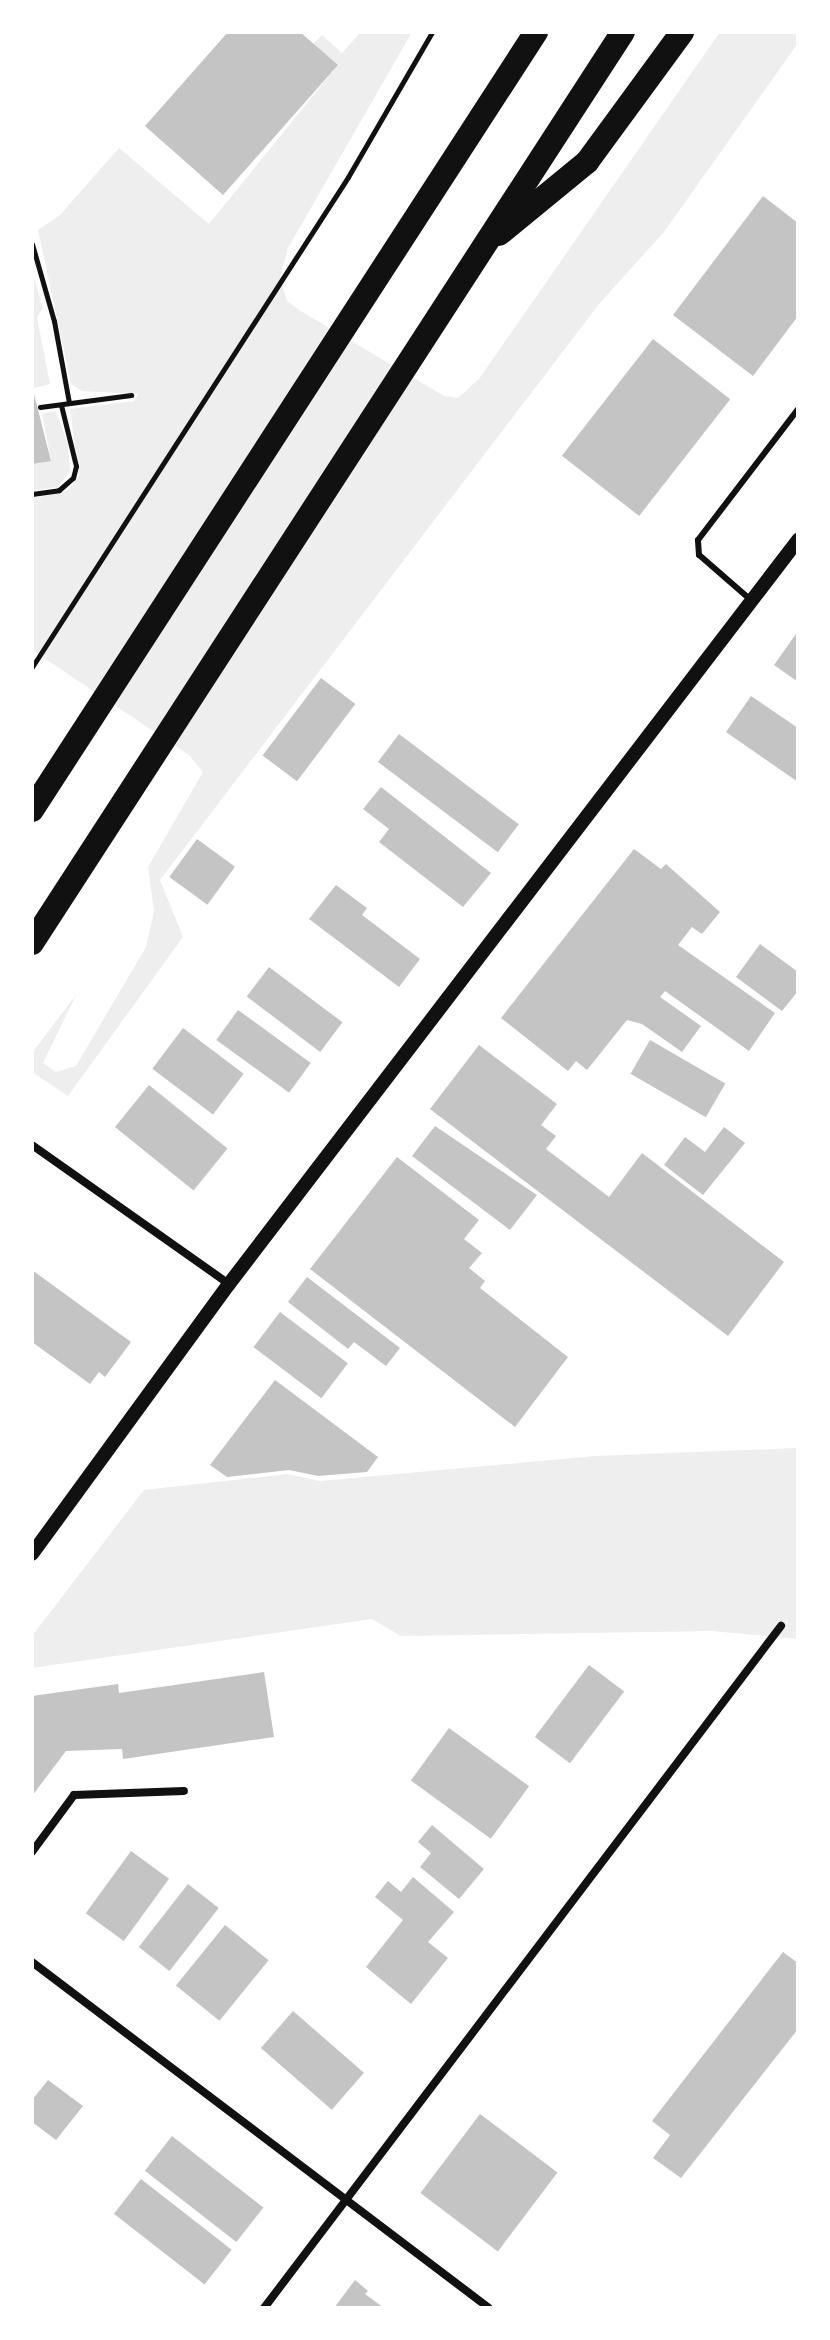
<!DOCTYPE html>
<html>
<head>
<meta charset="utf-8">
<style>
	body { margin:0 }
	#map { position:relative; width:830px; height:2340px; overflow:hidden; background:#fff; font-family:"PT Serif",serif }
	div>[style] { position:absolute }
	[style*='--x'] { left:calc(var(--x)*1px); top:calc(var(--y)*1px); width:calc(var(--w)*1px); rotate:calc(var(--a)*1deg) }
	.green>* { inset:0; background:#eee }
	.building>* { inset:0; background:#c4c4c4; transform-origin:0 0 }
	.path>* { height:5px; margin:-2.5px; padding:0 2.5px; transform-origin:2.5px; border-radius:2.5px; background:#111 }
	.service>* { height:6px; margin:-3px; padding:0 3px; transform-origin:3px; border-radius:3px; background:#111 }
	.minor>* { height:8px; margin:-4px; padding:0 4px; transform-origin:4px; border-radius:4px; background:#111 }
	.tertiary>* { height:14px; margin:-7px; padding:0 7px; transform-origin:7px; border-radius:7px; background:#111 }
	.motorway>* { height:24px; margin:-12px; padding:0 12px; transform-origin:12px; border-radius:12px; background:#111 }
	span { translate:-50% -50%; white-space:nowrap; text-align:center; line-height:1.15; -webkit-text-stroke:7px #fff; paint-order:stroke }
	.frame { position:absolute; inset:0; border:34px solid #fff; pointer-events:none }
</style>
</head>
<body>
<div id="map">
	<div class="green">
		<i style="clip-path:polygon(355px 32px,412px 32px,288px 248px,280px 277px,287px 301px,299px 310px,444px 396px,458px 398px,479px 379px,720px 32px,798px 32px,798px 43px,664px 232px,599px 304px,160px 880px,183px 937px,68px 1096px,32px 1072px,32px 1053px,76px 995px,43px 1063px,56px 1072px,76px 1066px,146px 947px,154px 911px,148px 867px,203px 772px,189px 755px,32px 650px,32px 499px,68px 490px,79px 476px,70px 409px,134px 401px,138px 394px,82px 391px,71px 384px,38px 230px,60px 215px,119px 148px,209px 224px,337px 66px,313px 44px,322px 35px,342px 53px,358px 35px)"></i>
		<i style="clip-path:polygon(32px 272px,43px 308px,37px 317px,50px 384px,34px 388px)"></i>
		<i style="clip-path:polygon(56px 411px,68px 445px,70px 472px,57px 487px,32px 491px,32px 464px,51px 460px,42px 414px)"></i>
		<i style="clip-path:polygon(798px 1448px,798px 1639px,712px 1631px,401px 1636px,372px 1619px,32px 1668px,32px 1636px,144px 1490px,287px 1474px,320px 1481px,595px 1456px)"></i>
	</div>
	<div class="building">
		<i style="clip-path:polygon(228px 32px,300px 32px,338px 65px,223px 195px,145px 126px)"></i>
		<i style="clip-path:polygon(763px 196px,798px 223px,798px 316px,753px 376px,673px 315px)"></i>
		<i style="left:653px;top:339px;width:98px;height:148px;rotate:38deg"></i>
		<i style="clip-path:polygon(32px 386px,51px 461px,32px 464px)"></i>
		<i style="clip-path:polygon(798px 631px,798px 682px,774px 665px)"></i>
		<i style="left:321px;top:678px;width:43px;height:97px;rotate:37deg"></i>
		<i style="clip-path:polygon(751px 696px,798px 728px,798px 782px,726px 732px)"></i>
		<i style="left:399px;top:734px;width:150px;height:35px;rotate:37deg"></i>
		<i style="clip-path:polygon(381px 787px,491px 873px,463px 907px,379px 842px,389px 829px,363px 809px)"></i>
		<i style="left:197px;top:839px;width:47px;height:47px;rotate:36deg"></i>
		<i style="clip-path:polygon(634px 849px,661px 869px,666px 864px,720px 912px,702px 934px,692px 927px,678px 945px,775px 1013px,749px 1051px,665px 991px,660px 997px,701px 1026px,682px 1052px,642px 1024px,627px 1020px,587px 1070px,576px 1061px,568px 1071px,501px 1018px)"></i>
		<i style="clip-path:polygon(336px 885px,367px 908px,362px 915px,420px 959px,399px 987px,309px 919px)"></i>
		<i style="clip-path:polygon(760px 944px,798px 972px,798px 991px,782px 1011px,736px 977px)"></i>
		<i style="left:269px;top:967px;width:92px;height:37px;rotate:37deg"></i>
		<i style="left:238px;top:1010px;width:90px;height:37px;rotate:36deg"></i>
		<i style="left:183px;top:1028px;width:76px;height:51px;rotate:37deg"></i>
		<i style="left:650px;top:1040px;width:87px;height:39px;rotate:30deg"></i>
		<i style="clip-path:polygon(479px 1045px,557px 1104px,541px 1125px,556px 1136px,546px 1149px,609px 1197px,642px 1153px,784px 1262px,728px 1336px,430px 1109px)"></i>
		<i style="left:149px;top:1085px;width:101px;height:54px;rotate:39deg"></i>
		<i style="clip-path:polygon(435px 1126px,537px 1195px,510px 1230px,412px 1156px)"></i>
		<i style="clip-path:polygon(724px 1127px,745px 1143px,703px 1195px,664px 1165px,685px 1137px,705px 1152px)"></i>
		<i style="clip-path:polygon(397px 1157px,479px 1220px,464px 1239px,482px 1253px,469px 1268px,485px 1281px,480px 1288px,568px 1357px,515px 1427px,310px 1269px)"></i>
		<i style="clip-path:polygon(32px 1270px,131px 1342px,105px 1377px,99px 1372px,90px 1384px,32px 1342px)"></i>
		<i style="clip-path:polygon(307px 1277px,400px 1348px,386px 1366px,354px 1342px,348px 1349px,288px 1302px)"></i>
		<i style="left:280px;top:1312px;width:85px;height:44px;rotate:37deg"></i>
		<i style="clip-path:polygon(275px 1380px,378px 1457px,367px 1472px,318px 1476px,289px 1470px,227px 1477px,210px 1465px)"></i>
		<i style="left:589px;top:1665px;width:44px;height:90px;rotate:37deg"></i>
		<i style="clip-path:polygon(264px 1672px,274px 1737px,123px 1759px,122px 1749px,66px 1751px,32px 1796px,32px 1696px,118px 1684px,119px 1693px)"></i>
		<i style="left:449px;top:1728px;width:99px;height:65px;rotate:36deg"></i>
		<i style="clip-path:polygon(432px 1825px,484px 1869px,459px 1899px,420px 1867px,431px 1853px,418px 1842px)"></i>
		<i style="left:131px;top:1851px;width:47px;height:77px;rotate:36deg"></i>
		<i style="clip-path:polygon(413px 1877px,454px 1912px,428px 1942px,448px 1958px,411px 2004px,366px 1967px,403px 1920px,375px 1897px,388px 1881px,401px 1892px)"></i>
		<i style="left:188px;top:1884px;width:39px;height:80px;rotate:38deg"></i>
		<i style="left:225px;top:1925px;width:56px;height:78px;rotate:39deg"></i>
		<i style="clip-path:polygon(783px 1952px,798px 1963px,798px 2029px,681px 2178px,653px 2158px,670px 2135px,652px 2121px)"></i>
		<i style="left:293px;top:2011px;width:94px;height:49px;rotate:41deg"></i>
		<i style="clip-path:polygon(48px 2080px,83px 2106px,56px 2140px,32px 2122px,32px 2100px)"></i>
		<i style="left:480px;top:2114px;width:97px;height:99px;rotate:37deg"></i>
		<i style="left:172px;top:2136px;width:116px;height:44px;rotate:38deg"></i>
		<i style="left:141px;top:2179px;width:115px;height:44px;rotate:38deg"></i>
		<i style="clip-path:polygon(355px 2280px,368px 2291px,365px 2294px,384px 2308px,334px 2308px)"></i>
	</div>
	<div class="path">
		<i style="--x:32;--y:244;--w:80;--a:74.1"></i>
		<i style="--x:54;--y:321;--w:83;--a:79.6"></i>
		<i style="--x:40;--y:407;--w:92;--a:-7.5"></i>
		<i style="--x:32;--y:494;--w:27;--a:-8"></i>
		<i style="--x:59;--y:490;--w:18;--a:-41"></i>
		<i style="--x:73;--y:478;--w:12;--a:-76"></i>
		<i style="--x:76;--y:466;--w:63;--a:-103.8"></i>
		<i style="--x:32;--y:667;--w:583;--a:-57.18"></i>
		<i style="--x:348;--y:177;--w:168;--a:-59.9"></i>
	</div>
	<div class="service">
		<i style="--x:752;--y:601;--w:70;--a:-139"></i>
		<i style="--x:699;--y:555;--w:15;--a:-94"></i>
		<i style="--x:698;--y:540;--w:165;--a:-52.6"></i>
	</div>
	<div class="minor">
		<i style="--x:32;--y:1145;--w:241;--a:35.2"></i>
		<i style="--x:32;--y:1852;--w:71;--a:-53.6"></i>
		<i style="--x:74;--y:1795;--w:110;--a:-2.1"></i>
		<i style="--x:32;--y:1962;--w:573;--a:37.13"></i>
		<i style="--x:264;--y:2308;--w:856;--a:-52.84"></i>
	</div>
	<div class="tertiary">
		<i style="--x:32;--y:1554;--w:334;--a:-53.9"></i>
		<i style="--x:229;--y:1284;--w:937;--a:-52.59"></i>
	</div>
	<div class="motorway">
		<i style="--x:499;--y:234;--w:114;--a:-39.3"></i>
		<i style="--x:587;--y:162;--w:161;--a:-53.8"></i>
		<i style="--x:32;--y:810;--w:927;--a:-57.06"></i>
		<i style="--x:32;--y:943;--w:1086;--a:-57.03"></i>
	</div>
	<div class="frame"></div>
</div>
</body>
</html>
